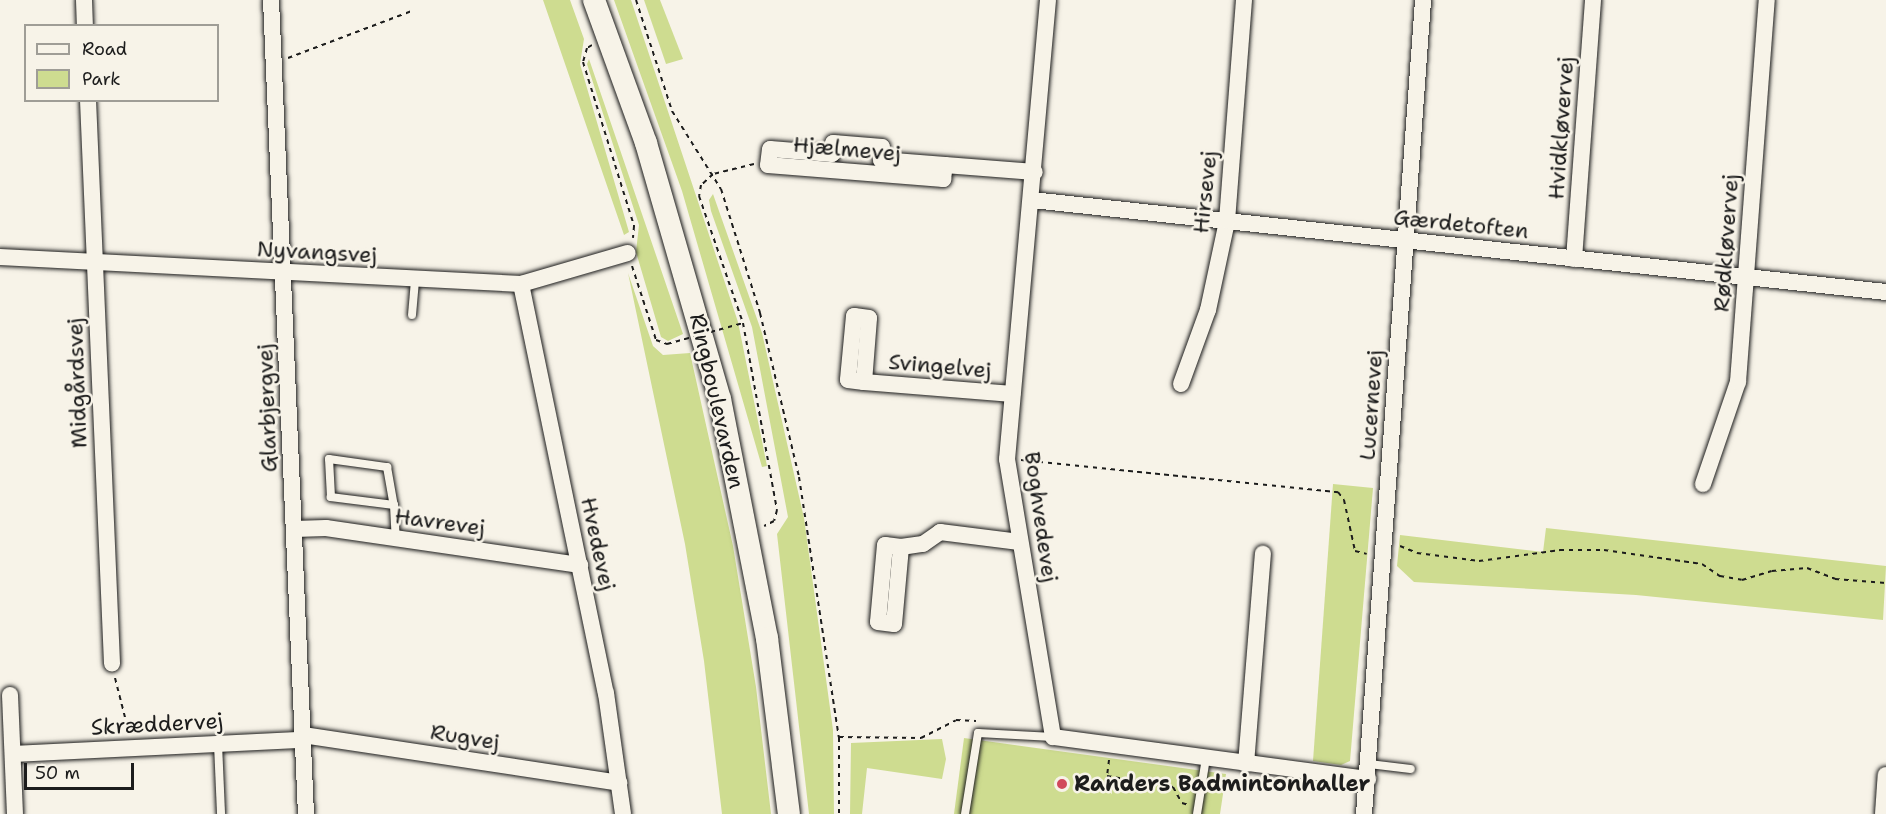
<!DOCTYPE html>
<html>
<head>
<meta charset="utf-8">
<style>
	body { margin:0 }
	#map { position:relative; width:1886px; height:814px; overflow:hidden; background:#f7f3e8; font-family:"Shantell Sans",sans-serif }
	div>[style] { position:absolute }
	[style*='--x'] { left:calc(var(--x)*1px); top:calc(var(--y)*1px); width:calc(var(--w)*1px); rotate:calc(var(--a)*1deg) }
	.green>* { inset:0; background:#cedc90 }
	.path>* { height:2px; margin-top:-1px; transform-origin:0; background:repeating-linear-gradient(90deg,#1c1c1c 0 4.5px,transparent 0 9px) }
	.roads { filter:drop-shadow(0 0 2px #1c1c1c) drop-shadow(0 0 2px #1c1c1c) }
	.service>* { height:8px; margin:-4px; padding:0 4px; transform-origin:4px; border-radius:4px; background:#f7f3e8 }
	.minor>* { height:16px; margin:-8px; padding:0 8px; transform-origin:8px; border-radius:8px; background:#f7f3e8 }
	.secondary>* { height:22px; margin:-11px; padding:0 11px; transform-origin:11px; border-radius:11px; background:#f7f3e8 }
	.path-bridge>* { height:2px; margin-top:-1px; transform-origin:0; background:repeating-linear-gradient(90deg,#1c1c1c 0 4.5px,transparent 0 9px) }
	.dots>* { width:16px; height:16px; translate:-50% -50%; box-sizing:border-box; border:3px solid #f7f3e8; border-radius:50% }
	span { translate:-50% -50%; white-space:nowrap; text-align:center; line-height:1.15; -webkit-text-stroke:5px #f7f3e8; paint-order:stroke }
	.street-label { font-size:22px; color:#1c1c1c }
	.poi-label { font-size:22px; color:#1c1c1c; font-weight:700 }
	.left { translate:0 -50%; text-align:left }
	.legend { position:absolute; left:24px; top:24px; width:195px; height:78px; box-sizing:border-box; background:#f7f3e8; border:2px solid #9f9d96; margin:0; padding:8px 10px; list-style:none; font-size:18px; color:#1c1c1c }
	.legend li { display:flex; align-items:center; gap:12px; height:30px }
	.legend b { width:30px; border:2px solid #9f9d96 }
	.scale { position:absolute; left:24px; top:763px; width:110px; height:27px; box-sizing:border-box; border:3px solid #1c1c1c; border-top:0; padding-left:8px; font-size:18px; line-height:21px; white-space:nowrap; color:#1c1c1c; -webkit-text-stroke:4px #f7f3e8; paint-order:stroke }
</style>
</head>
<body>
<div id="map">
	<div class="green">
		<i style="clip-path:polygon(543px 0,570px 0,584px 39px,580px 64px,629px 232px,624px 235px)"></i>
		<i style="clip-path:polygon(614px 0,631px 0,738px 322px,767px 466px,762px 467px,682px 191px)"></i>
		<i style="clip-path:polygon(644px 0,660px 0,683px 59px,666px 64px)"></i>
		<i style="clip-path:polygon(589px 59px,683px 334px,668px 341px,661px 337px,636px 252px,639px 225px,587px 64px)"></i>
		<i style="clip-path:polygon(713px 194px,762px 333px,804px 518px,833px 730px,834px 814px,809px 814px,777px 534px,788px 517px,752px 327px,711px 211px,709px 200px)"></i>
		<i style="clip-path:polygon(628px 273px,653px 346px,663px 355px,690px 353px,733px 546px,756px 687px,771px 814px,722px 814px,704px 661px,685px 544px)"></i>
		<i style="clip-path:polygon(1333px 484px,1373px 488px,1350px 761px,1341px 765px,1313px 761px)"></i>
		<i style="clip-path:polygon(1546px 528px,1886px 566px,1883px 620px,1636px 595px,1414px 582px,1397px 566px,1400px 535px,1543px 552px)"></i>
		<i style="clip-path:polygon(964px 738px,1226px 774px,1220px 814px,954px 814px)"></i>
		<i style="clip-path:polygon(942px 739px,946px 759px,942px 779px,867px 768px,862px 814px,850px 814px,851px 743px)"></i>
	</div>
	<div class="path">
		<i style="--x:636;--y:0;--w:117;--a:72"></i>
		<i style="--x:672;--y:111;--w:92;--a:57.9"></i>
		<i style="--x:721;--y:189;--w:130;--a:72.5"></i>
		<i style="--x:760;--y:313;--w:169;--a:76.6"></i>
		<i style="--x:799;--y:477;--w:263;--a:81.3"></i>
		<i style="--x:839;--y:737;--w:77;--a:90"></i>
		<i style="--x:592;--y:45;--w:6;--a:149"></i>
		<i style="--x:587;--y:48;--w:15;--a:106"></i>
		<i style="--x:583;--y:62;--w:172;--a:72.7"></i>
		<i style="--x:634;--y:226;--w:12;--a:95"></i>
		<i style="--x:288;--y:58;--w:133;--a:-20.8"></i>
		<i style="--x:754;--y:164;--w:42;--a:166.3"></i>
		<i style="--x:713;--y:174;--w:16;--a:137"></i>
		<i style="--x:701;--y:185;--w:11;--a:100"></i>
		<i style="--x:699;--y:196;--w:134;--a:70.9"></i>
		<i style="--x:743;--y:323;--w:190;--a:79.7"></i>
		<i style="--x:777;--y:510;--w:11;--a:105"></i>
		<i style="--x:774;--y:521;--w:11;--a:153"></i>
		<i style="--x:632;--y:266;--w:78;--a:72"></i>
		<i style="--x:656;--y:340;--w:12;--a:20"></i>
		<i style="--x:1021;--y:460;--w:319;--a:5.8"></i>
		<i style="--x:1338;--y:492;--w:10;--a:53"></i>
		<i style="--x:1344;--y:500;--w:52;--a:77.8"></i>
		<i style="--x:1355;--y:551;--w:12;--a:14"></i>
		<i style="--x:1400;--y:546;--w:18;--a:22"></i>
		<i style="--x:1417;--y:553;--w:63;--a:7.4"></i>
		<i style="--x:1479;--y:561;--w:82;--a:-7.7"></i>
		<i style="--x:1560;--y:550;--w:44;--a:0"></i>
		<i style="--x:1604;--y:550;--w:99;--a:8.1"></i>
		<i style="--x:1702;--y:564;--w:22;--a:34"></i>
		<i style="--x:1720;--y:576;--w:22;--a:10"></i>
		<i style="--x:1742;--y:580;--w:31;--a:-17"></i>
		<i style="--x:1772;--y:571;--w:35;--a:-5"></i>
		<i style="--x:1807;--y:568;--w:30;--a:21"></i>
		<i style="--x:1835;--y:579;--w:51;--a:4.5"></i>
		<i style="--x:115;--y:678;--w:57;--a:75.7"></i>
		<i style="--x:839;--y:737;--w:82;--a:0.7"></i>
		<i style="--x:921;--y:738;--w:39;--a:-27"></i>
		<i style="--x:956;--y:720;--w:20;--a:3"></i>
		<i style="--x:1109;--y:760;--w:16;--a:97"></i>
		<i style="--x:1107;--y:776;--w:67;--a:9.5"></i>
		<i style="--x:1173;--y:787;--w:18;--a:61"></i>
		<i style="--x:1182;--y:803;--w:7;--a:16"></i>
	</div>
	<div class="roads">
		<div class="service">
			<i style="--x:412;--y:315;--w:36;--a:-85"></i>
			<i style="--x:394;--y:505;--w:64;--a:-172.8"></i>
			<i style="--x:331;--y:497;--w:38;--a:-93"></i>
			<i style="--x:329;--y:459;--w:59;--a:7.9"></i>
			<i style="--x:387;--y:467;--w:39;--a:80"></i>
			<i style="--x:394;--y:505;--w:33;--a:87"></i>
			<i style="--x:218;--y:744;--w:70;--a:87.5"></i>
			<i style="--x:1369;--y:764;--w:42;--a:6.8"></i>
			<i style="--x:965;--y:814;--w:82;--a:-80.9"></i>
			<i style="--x:978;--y:733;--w:75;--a:3.1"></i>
			<i style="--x:1197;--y:814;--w:57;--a:-80.9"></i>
		</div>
		<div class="minor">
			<i style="--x:84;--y:0;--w:26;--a:88"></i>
			<i style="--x:271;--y:0;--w:815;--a:87.54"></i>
			<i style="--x:1048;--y:0;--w:461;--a:95.1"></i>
			<i style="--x:1007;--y:459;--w:282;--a:80.6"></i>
			<i style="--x:1053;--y:737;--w:318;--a:7.6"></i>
			<i style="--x:88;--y:100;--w:564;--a:87.56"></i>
			<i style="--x:945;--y:165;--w:64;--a:-175.5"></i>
			<i style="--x:881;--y:160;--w:13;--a:-86"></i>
			<i style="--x:882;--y:147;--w:49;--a:-175.3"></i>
			<i style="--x:833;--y:143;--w:11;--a:95"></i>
			<i style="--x:832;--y:154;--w:62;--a:-175.4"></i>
			<i style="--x:770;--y:149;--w:16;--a:97"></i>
			<i style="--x:768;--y:165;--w:176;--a:4.6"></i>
			<i style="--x:943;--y:179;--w:14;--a:-82"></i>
			<i style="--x:945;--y:165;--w:90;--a:4.4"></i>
			<i style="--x:1032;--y:200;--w:859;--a:6.15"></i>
			<i style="--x:0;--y:257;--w:522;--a:2.97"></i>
			<i style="--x:521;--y:284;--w:111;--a:-16.2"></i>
			<i style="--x:1574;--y:259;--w:260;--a:-85.8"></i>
			<i style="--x:521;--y:284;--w:418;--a:78.3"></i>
			<i style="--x:606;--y:693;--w:122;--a:82"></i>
			<i style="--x:864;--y:382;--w:64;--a:-85.5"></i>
			<i style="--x:869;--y:318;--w:15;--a:-172"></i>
			<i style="--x:854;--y:316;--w:64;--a:95.4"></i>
			<i style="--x:848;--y:380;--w:16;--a:7"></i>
			<i style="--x:864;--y:382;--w:149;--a:4.6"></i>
			<i style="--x:1181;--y:384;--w:79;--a:-70"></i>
			<i style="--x:1208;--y:310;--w:91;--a:-77.9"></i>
			<i style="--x:1227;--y:221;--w:222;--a:-85.6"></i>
			<i style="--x:1703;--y:484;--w:108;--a:-71.1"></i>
			<i style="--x:1738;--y:382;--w:383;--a:-85.7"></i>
			<i style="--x:294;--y:529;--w:32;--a:-2"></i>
			<i style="--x:326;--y:528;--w:257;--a:8.3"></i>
			<i style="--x:901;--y:547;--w:16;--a:-173"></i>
			<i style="--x:885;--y:545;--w:77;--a:95.2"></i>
			<i style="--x:878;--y:622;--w:16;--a:7"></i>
			<i style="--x:894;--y:624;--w:77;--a:-84.8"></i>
			<i style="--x:901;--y:547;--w:22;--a:-8"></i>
			<i style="--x:923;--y:544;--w:21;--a:-35"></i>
			<i style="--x:940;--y:532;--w:80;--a:7.2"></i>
			<i style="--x:10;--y:695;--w:119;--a:87.6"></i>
			<i style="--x:303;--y:735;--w:320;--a:8.6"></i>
			<i style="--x:13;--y:754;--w:290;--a:-2.8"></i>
			<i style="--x:1246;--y:764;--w:211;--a:-85.4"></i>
			<i style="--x:1364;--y:814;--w:816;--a:-85.85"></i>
			<i style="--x:1883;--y:814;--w:39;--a:-86"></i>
		</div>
		<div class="secondary">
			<i style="--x:594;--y:0;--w:152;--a:70"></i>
			<i style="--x:646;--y:143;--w:266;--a:73.9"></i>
			<i style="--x:720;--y:399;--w:244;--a:78.9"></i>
			<i style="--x:767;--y:638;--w:177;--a:82.9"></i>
		</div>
	</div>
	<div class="path-bridge">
		<i style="--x:667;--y:344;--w:79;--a:-15.4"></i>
	</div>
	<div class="dots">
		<i style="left:1062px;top:784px;background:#d1495b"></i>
	</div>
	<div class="street-label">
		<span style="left:1561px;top:128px;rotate:-86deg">Hvidkløvervej</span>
		<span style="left:847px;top:149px;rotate:5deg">Hjælmevej</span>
		<span style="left:1205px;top:192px;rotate:-84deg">Hirsevej</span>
		<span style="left:1461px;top:224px;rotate:6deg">Gærdetoften</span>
		<span style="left:1726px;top:243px;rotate:-86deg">Rødkløvervej</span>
		<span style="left:317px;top:252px;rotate:3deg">Nyvangsvej</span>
		<span style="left:940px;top:366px;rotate:5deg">Svingelvej</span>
		<span style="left:77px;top:383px;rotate:-92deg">Midgårdsvej</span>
		<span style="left:717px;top:401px;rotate:77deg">Ringboulevarden</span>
		<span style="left:1371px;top:405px;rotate:-86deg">Lucernevej</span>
		<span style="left:267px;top:408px;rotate:-92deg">Glarbjergvej</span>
		<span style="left:1041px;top:517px;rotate:82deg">Boghvedevej</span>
		<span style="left:440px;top:522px;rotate:8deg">Havrevej</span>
		<span style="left:598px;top:544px;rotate:78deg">Hvedevej</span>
		<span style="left:157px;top:724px;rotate:-3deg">Skræddervej</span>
		<span style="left:465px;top:737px;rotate:9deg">Rugvej</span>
	</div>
	<div class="poi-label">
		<span class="left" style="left:1074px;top:784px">Randers Badmintonhaller</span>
	</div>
	<ul class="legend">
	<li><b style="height:8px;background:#f7f3e8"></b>Road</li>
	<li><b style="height:16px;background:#cedc90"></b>Park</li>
	</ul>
	<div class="scale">50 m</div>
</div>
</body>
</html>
